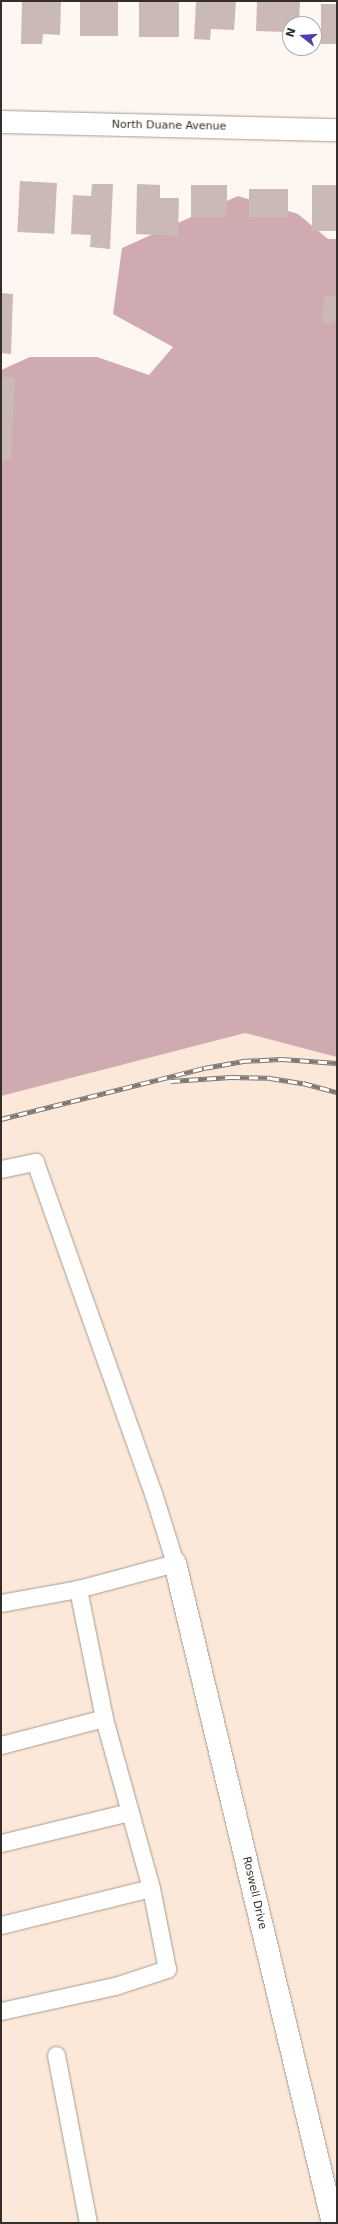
<!DOCTYPE html>
<html>
<head>
<meta charset="utf-8">
<style>
	body { margin:0 }
	#map { position:relative; width:338px; height:2224px; overflow:hidden; background:#fef6f0; font-family:"DejaVu Sans",sans-serif }
	div>[style] { position:absolute }
	[style*='--x'] { left:calc(var(--x)*1px); top:calc(var(--y)*1px); width:calc(var(--w)*1px); rotate:calc(var(--a)*1deg) }
	.built>* { inset:0; background:#fce8d8; transform-origin:0 0 }
	.forest>* { inset:0; background:#cfaab0 }
	.building>* { inset:0; background:#cab9b4; transform-origin:0 0 }
	.roads { filter:drop-shadow(0 0 1px #a69b90) drop-shadow(0 0 1px #a69b90) }
	.service>* { height:17px; margin:-8.5px; padding:0 8.5px; transform-origin:8.5px; border-radius:8.5px; background:#fff }
	.minor>* { height:22px; margin:-11px; padding:0 11px; transform-origin:11px; border-radius:11px; background:#fff }
	.rail>* { height:4.5px; margin-top:-2.25px; transform-origin:0; background:repeating-linear-gradient(90deg,#fff 0 9px,#7e7873 0 18px); box-sizing:border-box; border-block:1px solid #7e7873 }
	span { translate:-50% -50%; white-space:nowrap; text-align:center; line-height:1.15; -webkit-text-stroke:3px #fff; paint-order:stroke }
	.street-label { font-size:11px; color:#342f2b }
	.frame { position:absolute; inset:0; border:2px solid #342f2b; pointer-events:none }
	.north { position:absolute; left:282px; top:16px; width:40px; height:40px; box-sizing:border-box; background:#fff; border:1px solid #aeacaa; border-radius:50%; rotate:287deg; font-size:11px; font-weight:700; line-height:16px; text-align:center; color:#342f2b }
	.north::after { content:''; display:block; margin:auto; width:14px; height:18px; background:#4c3eb5; clip-path:polygon(50% 0,100% 100%,50% 72%,0 100%) }
</style>
</head>
<body>
<div id="map">
	<div class="built">
		<i style="left:337px;top:1021px;width:1202px;height:337px;rotate:90deg"></i>
	</div>
	<div class="forest">
		<i style="clip-path:polygon(238px 196px,298px 214px,328px 239px,337px 239px,337px 1057px,245px 1033px,1px 1096px,1px 370px,30px 357px,97px 357px,149px 375px,173px 347px,113px 314px,122px 248px)"></i>
	</div>
	<div class="building">
		<i style="clip-path:polygon(22px 1px,61px 1px,60px 35px,43px 34px,42px 44px,21px 44px)"></i>
		<i style="left:80px;top:1px;width:38px;height:35px"></i>
		<i style="left:139px;top:1px;width:40px;height:36px"></i>
		<i style="clip-path:polygon(196px 1px,236px 1px,234px 30px,211px 29px,210px 40px,194px 39px)"></i>
		<i style="clip-path:polygon(257px 1px,300px 1px,299px 24px,290px 24px,290px 44px,285px 43px,285px 32px,256px 31px)"></i>
		<i style="left:321px;top:4px;width:16px;height:40px"></i>
		<i style="left:20px;top:181px;width:37px;height:51px;rotate:3deg"></i>
		<i style="clip-path:polygon(92px 184px,113px 184px,110px 249px,90px 247px,91px 235px,71px 234px,73px 195px,91px 196px)"></i>
		<i style="clip-path:polygon(137px 184px,160px 185px,160px 198px,179px 198px,178px 236px,136px 234px)"></i>
		<i style="left:191px;top:185px;width:36px;height:32px"></i>
		<i style="left:312px;top:185px;width:25px;height:46px"></i>
		<i style="left:249px;top:189px;width:39px;height:28px"></i>
		<i style="clip-path:polygon(1px 293px,13px 294px,11px 354px,1px 353px)"></i>
		<i style="left:324px;top:295px;width:13px;height:28px;rotate:4deg"></i>
		<i style="clip-path:polygon(1px 377px,15px 377px,11px 461px,1px 460px)"></i>
	</div>
	<div class="roads">
		<div class="service">
			<i style="--x:1;--y:1169;--w:35;--a:-12"></i>
			<i style="--x:35;--y:1162;--w:351;--a:70.4"></i>
			<i style="--x:153;--y:1493;--w:73;--a:72.6"></i>
			<i style="--x:175;--y:1563;--w:100;--a:165"></i>
			<i style="--x:78;--y:1589;--w:78;--a:169.7"></i>
			<i style="--x:1;--y:1745;--w:106;--a:-14.7"></i>
			<i style="--x:1;--y:1843;--w:132;--a:-13.6"></i>
			<i style="--x:1;--y:1925;--w:154;--a:-13.9"></i>
			<i style="--x:1;--y:2011;--w:117;--a:-12.4"></i>
			<i style="--x:115;--y:1986;--w:55;--a:-18.1"></i>
			<i style="--x:167;--y:1969;--w:83;--a:-101.2"></i>
			<i style="--x:151;--y:1888;--w:176;--a:-105.5"></i>
			<i style="--x:104;--y:1718;--w:132;--a:-101.4"></i>
			<i style="--x:56;--y:2055;--w:171;--a:79.2"></i>
		</div>
		<div class="minor">
			<i style="--x:1;--y:122;--w:336;--a:1.4"></i>
			<i style="--x:175;--y:1563;--w:679;--a:76.54"></i>
		</div>
	</div>
	<div class="rail">
		<i style="--x:171;--y:1081;--w:60;--a:-3.8"></i>
		<i style="--x:231;--y:1077;--w:39;--a:1"></i>
		<i style="--x:270;--y:1078;--w:33;--a:9"></i>
		<i style="--x:303;--y:1083;--w:35;--a:15"></i>
		<i style="--x:1;--y:1119;--w:209;--a:-14.1"></i>
		<i style="--x:204;--y:1068;--w:39;--a:-10"></i>
		<i style="--x:242;--y:1061;--w:40;--a:-2.9"></i>
		<i style="--x:282;--y:1059;--w:55;--a:4.2"></i>
	</div>
	<div class="street-label">
		<span style="left:169px;top:126px;rotate:1deg">North Duane Avenue</span>
		<span style="left:254px;top:1893px;rotate:77deg">Roswell Drive</span>
	</div>
	<div class="frame"></div>
	<div class="north">N</div>
</div>
</body>
</html>
